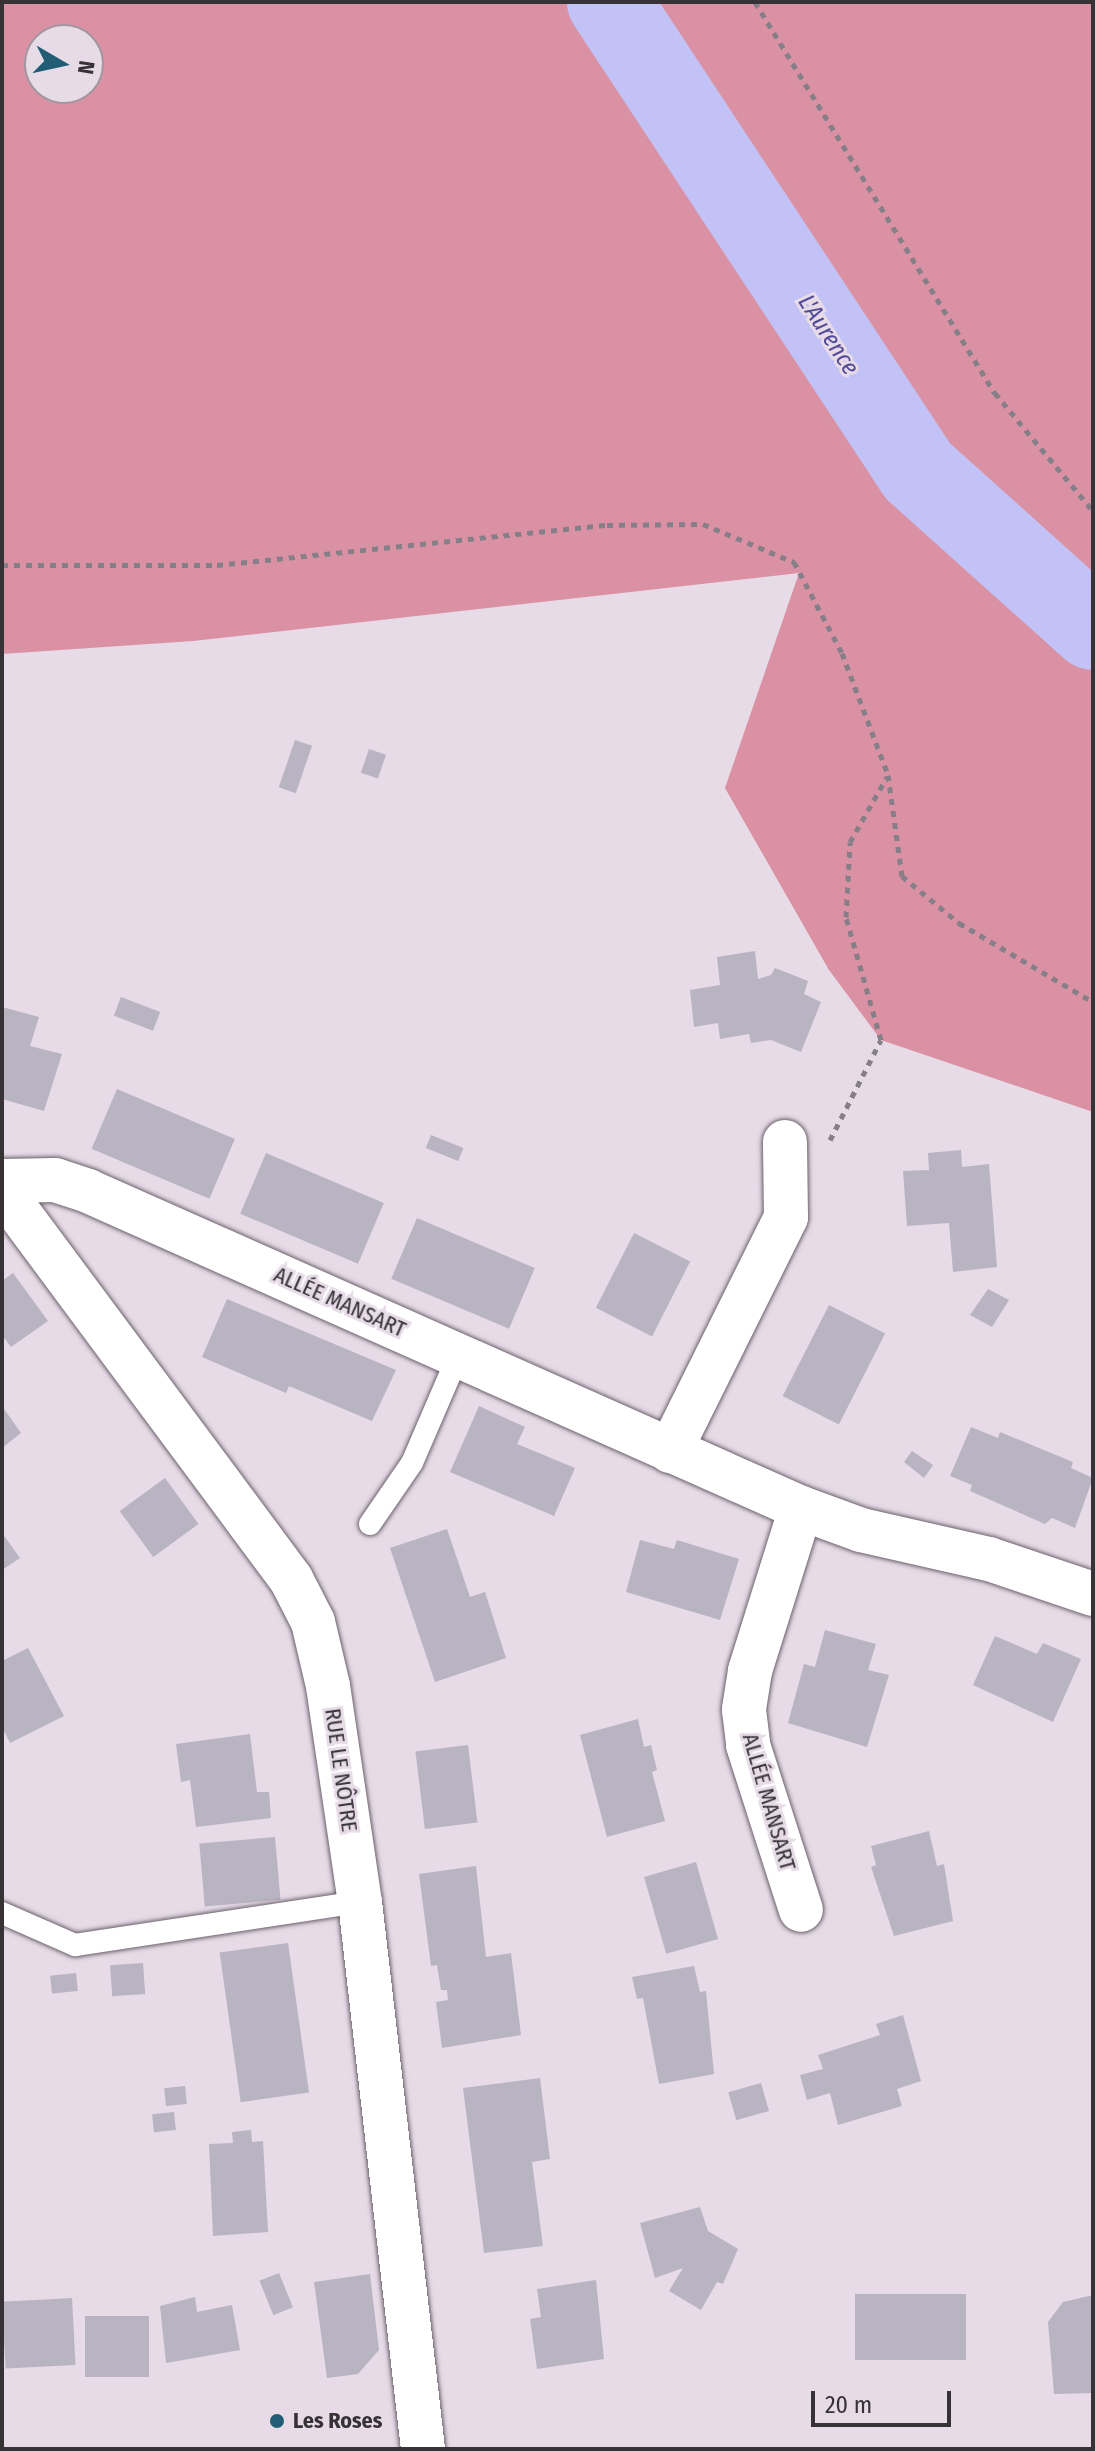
<!DOCTYPE html>
<html>
<head>
<meta charset="utf-8">
<style>
	body { margin:0 }
	#map { position:relative; width:1095px; height:2451px; overflow:hidden; background:#e6dbe7; font-family:"Fira Sans Condensed",sans-serif }
	div>[style] { position:absolute }
	[style*='--x'] { left:calc(var(--x)*1px); top:calc(var(--y)*1px); width:calc(var(--w)*1px); rotate:calc(var(--a)*1deg) }
	.forest>* { inset:0; background:#da91a3 }
	.river>* { height:84px; margin:-42px; padding:0 42px; transform-origin:42px; border-radius:42px; background:#c2c2f6 }
	.building>* { inset:0; background:#b9b4c1; transform-origin:0 0 }
	.path>* { height:5px; margin-top:-2.5px; transform-origin:0; background:repeating-linear-gradient(90deg,#867f87 0 6px,transparent 0 12px) }
	.roads { filter:drop-shadow(0 0 2px #6b626c) drop-shadow(0 0 2px #6b626c) }
	.lane>* { height:22px; margin:-11px; padding:0 11px; transform-origin:11px; border-radius:11px; background:#fff }
	.street>* { height:44px; margin:-22px; padding:0 22px; transform-origin:22px; border-radius:22px; background:#fff }
	.dots>* { width:22px; height:22px; translate:-50% -50%; box-sizing:border-box; border:4px solid #e6dbe7; border-radius:50% }
	span { translate:-50% -50%; white-space:nowrap; text-align:center; line-height:1.15; -webkit-text-stroke:6px #e6dbe7; paint-order:stroke }
	.street-label { font-size:22px; color:#363236 }
	.poi-label { font-size:22px; color:#363236; font-weight:700 }
	.left { translate:0 -50%; text-align:left }
	.water-label { font-size:24px; color:#524a96; font-style:italic }
	.frame { position:absolute; inset:0; border:4px solid #363236; pointer-events:none }
	.north { position:absolute; left:24px; top:24px; width:80px; height:80px; box-sizing:border-box; background:#e6dbe7; border:2px solid #a097a0; border-radius:50%; rotate:99deg; font-size:22px; font-weight:700; line-height:32px; text-align:center; color:#363236 }
	.north::after { content:''; display:block; margin:auto; width:28px; height:36px; background:#215e75; clip-path:polygon(50% 0,100% 100%,50% 72%,0 100%) }
	.scale { position:absolute; left:811px; top:2391px; width:140px; height:36px; box-sizing:border-box; border:4px solid #363236; border-top:0; padding-left:10px; font-size:24px; line-height:28px; white-space:nowrap; color:#363236; -webkit-text-stroke:6px #e6dbe7; paint-order:stroke }
</style>
</head>
<body>
<div id="map">
	<div class="forest">
		<i style="clip-path:polygon(evenodd,2px 2px,1093px 2px,1093px 1112px,881px 1040px,829px 970px,725px 788px,799px 573px,193px 641px,2px 654px,2px 2px,40px 40px,88px 40px,88px 88px,40px 88px,40px 40px)"></i>
	</div>
	<div class="river">
		<i style="--x:609;--y:2;--w:562;--a:56.62"></i>
		<i style="--x:918;--y:471;--w:235;--a:41.9"></i>
	</div>
	<div class="building">
		<i style="left:295px;top:740px;width:18px;height:50px;rotate:19deg"></i>
		<i style="left:369px;top:749px;width:18px;height:25px;rotate:19deg"></i>
		<i style="clip-path:polygon(755px 951px,758px 979px,771px 975px,775px 968px,808px 981px,804px 994px,821px 1002px,801px 1052px,771px 1040px,751px 1043px,749px 1034px,720px 1039px,718px 1023px,694px 1027px,690px 990px,720px 985px,717px 957px)"></i>
		<i style="left:121px;top:997px;width:42px;height:20px;rotate:21deg"></i>
		<i style="clip-path:polygon(2px 1007px,39px 1017px,30px 1046px,62px 1054px,44px 1111px,2px 1099px)"></i>
		<i style="left:117px;top:1089px;width:128px;height:65px;rotate:23deg"></i>
		<i style="left:431px;top:1135px;width:35px;height:14px;rotate:22deg"></i>
		<i style="clip-path:polygon(961px 1150px,962px 1167px,989px 1164px,997px 1267px,953px 1272px,949px 1223px,907px 1226px,903px 1171px,929px 1170px,928px 1153px)"></i>
		<i style="left:266px;top:1153px;width:128px;height:66px;rotate:23deg"></i>
		<i style="left:417px;top:1218px;width:128px;height:66px;rotate:23deg"></i>
		<i style="left:634px;top:1233px;width:63px;height:84px;rotate:27deg"></i>
		<i style="clip-path:polygon(13px 1273px,48px 1321px,11px 1347px,2px 1335px,2px 1281px)"></i>
		<i style="clip-path:polygon(988px 1289px,1009px 1300px,992px 1327px,970px 1315px)"></i>
		<i style="clip-path:polygon(227px 1299px,396px 1370px,372px 1421px,289px 1386px,286px 1393px,202px 1357px)"></i>
		<i style="left:829px;top:1305px;width:63px;height:102px;rotate:27deg"></i>
		<i style="clip-path:polygon(2px 1406px,21px 1433px,2px 1448px)"></i>
		<i style="clip-path:polygon(479px 1406px,525px 1427px,517px 1444px,575px 1468px,554px 1516px,450px 1472px)"></i>
		<i style="clip-path:polygon(971px 1427px,998px 1438px,1000px 1432px,1073px 1462px,1071px 1468px,1093px 1478px,1075px 1528px,1052px 1518px,1045px 1524px,970px 1491px,972px 1485px,950px 1476px)"></i>
		<i style="clip-path:polygon(912px 1451px,933px 1465px,924px 1478px,904px 1462px)"></i>
		<i style="left:165px;top:1478px;width:57px;height:56px;rotate:54deg"></i>
		<i style="clip-path:polygon(447px 1529px,470px 1597px,485px 1592px,506px 1658px,435px 1682px,390px 1548px)"></i>
		<i style="clip-path:polygon(2px 1533px,20px 1558px,2px 1570px)"></i>
		<i style="clip-path:polygon(640px 1540px,674px 1549px,677px 1540px,739px 1559px,720px 1620px,626px 1592px)"></i>
		<i style="clip-path:polygon(825px 1630px,876px 1644px,868px 1670px,889px 1675px,867px 1747px,788px 1723px,804px 1664px,815px 1667px)"></i>
		<i style="clip-path:polygon(995px 1636px,1037px 1654px,1043px 1643px,1081px 1659px,1053px 1722px,973px 1685px)"></i>
		<i style="clip-path:polygon(28px 1648px,64px 1716px,10px 1743px,2px 1727px,2px 1661px)"></i>
		<i style="clip-path:polygon(638px 1719px,644px 1747px,651px 1745px,657px 1770px,652px 1772px,665px 1821px,607px 1837px,580px 1735px)"></i>
		<i style="clip-path:polygon(250px 1734px,257px 1792px,269px 1792px,271px 1818px,196px 1827px,190px 1780px,181px 1782px,176px 1744px)"></i>
		<i style="left:468px;top:1745px;width:78px;height:53px;rotate:83deg"></i>
		<i style="clip-path:polygon(929px 1831px,937px 1866px,944px 1864px,953px 1921px,894px 1936px,871px 1867px,876px 1865px,871px 1846px)"></i>
		<i style="left:275px;top:1837px;width:63px;height:76px;rotate:85deg"></i>
		<i style="left:696px;top:1862px;width:80px;height:54px;rotate:74deg"></i>
		<i style="clip-path:polygon(476px 1866px,486px 1957px,511px 1953px,521px 2035px,442px 2048px,436px 2002px,448px 2000px,447px 1990px,441px 1990px,437px 1965px,431px 1966px,419px 1874px)"></i>
		<i style="left:288px;top:1943px;width:151px;height:69px;rotate:82deg"></i>
		<i style="left:143px;top:1963px;width:31px;height:33px;rotate:86deg"></i>
		<i style="clip-path:polygon(694px 1966px,700px 1992px,706px 1991px,714px 2074px,659px 2084px,643px 1998px,637px 1999px,632px 1977px)"></i>
		<i style="left:76px;top:1973px;width:18px;height:26px;rotate:84deg"></i>
		<i style="clip-path:polygon(903px 2015px,921px 2081px,897px 2089px,902px 2106px,838px 2125px,830px 2093px,807px 2100px,800px 2075px,823px 2069px,818px 2055px,880px 2035px,876px 2024px)"></i>
		<i style="clip-path:polygon(540px 2078px,550px 2159px,532px 2162px,543px 2246px,484px 2253px,463px 2088px)"></i>
		<i style="left:761px;top:2083px;width:29px;height:34px;rotate:74deg"></i>
		<i style="left:185px;top:2086px;width:18px;height:21px;rotate:84deg"></i>
		<i style="left:174px;top:2112px;width:18px;height:22px;rotate:84deg"></i>
		<i style="clip-path:polygon(251px 2130px,252px 2142px,263px 2141px,268px 2232px,213px 2236px,209px 2144px,233px 2143px,232px 2132px)"></i>
		<i style="clip-path:polygon(700px 2207px,708px 2231px,738px 2249px,723px 2284px,717px 2282px,701px 2310px,669px 2291px,683px 2268px,655px 2278px,640px 2223px)"></i>
		<i style="left:279px;top:2273px;width:37px;height:21px;rotate:68deg"></i>
		<i style="clip-path:polygon(370px 2274px,379px 2350px,358px 2374px,327px 2378px,314px 2282px)"></i>
		<i style="clip-path:polygon(596px 2280px,604px 2359px,537px 2369px,530px 2319px,541px 2317px,537px 2289px)"></i>
		<i style="left:966px;top:2294px;width:66px;height:111px;rotate:90deg"></i>
		<i style="clip-path:polygon(1093px 2295px,1093px 2393px,1054px 2394px,1048px 2322px,1063px 2302px)"></i>
		<i style="clip-path:polygon(195px 2297px,197px 2312px,232px 2305px,240px 2350px,166px 2363px,160px 2306px)"></i>
		<i style="left:72px;top:2298px;width:67px;height:70px;rotate:87deg"></i>
		<i style="left:85px;top:2316px;width:64px;height:61px"></i>
	</div>
	<div class="path">
		<i style="--x:755;--y:2;--w:459;--a:58.5"></i>
		<i style="--x:995;--y:393;--w:153;--a:50.3"></i>
		<i style="--x:2;--y:565;--w:215;--a:0"></i>
		<i style="--x:217;--y:565;--w:392;--a:-5.9"></i>
		<i style="--x:607;--y:525;--w:96;--a:-0.6"></i>
		<i style="--x:703;--y:524;--w:99;--a:22.7"></i>
		<i style="--x:794;--y:562;--w:103;--a:62.2"></i>
		<i style="--x:842;--y:653;--w:130;--a:69.3"></i>
		<i style="--x:888;--y:775;--w:102;--a:82.1"></i>
		<i style="--x:902;--y:876;--w:74;--a:39.5"></i>
		<i style="--x:959;--y:923;--w:156;--a:30.5"></i>
		<i style="--x:830;--y:1140;--w:112;--a:-63"></i>
		<i style="--x:881;--y:1040;--w:128;--a:-105.9"></i>
		<i style="--x:846;--y:917;--w:75;--a:-86.9"></i>
		<i style="--x:850;--y:842;--w:75;--a:-60.4"></i>
	</div>
	<div class="roads">
		<div class="lane">
			<i style="--x:370;--y:1524;--w:74;--a:-55.5"></i>
			<i style="--x:412;--y:1463;--w:116;--a:-66.7"></i>
			<i style="--x:2;--y:1913;--w:80;--a:23.7"></i>
			<i style="--x:75;--y:1945;--w:288;--a:-8.6"></i>
		</div>
		<div class="street">
			<i style="--x:2;--y:1181;--w:53;--a:-1.1"></i>
			<i style="--x:55;--y:1180;--w:35;--a:18"></i>
			<i style="--x:88;--y:1191;--w:780;--a:23.97"></i>
			<i style="--x:801;--y:1508;--w:64;--a:20.1"></i>
			<i style="--x:861;--y:1530;--w:131;--a:12.8"></i>
			<i style="--x:989;--y:1559;--w:110;--a:18.6"></i>
			<i style="--x:2;--y:1190;--w:485;--a:53.4"></i>
			<i style="--x:291;--y:1579;--w:48;--a:62.9"></i>
			<i style="--x:313;--y:1622;--w:66;--a:76.8"></i>
			<i style="--x:328;--y:1686;--w:218;--a:81.6"></i>
			<i style="--x:360;--y:1902;--w:551;--a:83.43"></i>
			<i style="--x:670;--y:1451;--w:261;--a:-63.6"></i>
			<i style="--x:786;--y:1217;--w:75;--a:-90.8"></i>
			<i style="--x:801;--y:1508;--w:171;--a:107.4"></i>
			<i style="--x:750;--y:1671;--w:39;--a:99"></i>
			<i style="--x:744;--y:1710;--w:35;--a:83"></i>
			<i style="--x:748;--y:1745;--w:173;--a:72.2"></i>
		</div>
	</div>
	<div class="dots">
		<i style="left:277px;top:2421px;background:#215e75"></i>
	</div>
	<div class="street-label">
		<span style="left:340px;top:1302px;rotate:24deg">ALLÉE MANSART</span>
		<span style="left:341px;top:1770px;rotate:82deg">RUE LE NÔTRE</span>
		<span style="left:769px;top:1802px;rotate:74deg">ALLÉE MANSART</span>
	</div>
	<div class="poi-label">
		<span class="left" style="left:293px;top:2421px">Les Roses</span>
	</div>
	<div class="water-label">
		<span style="left:828px;top:335px;rotate:57deg">L'Aurence</span>
	</div>
	<div class="frame"></div>
	<div class="north">N</div>
	<div class="scale">20 m</div>
</div>
</body>
</html>
